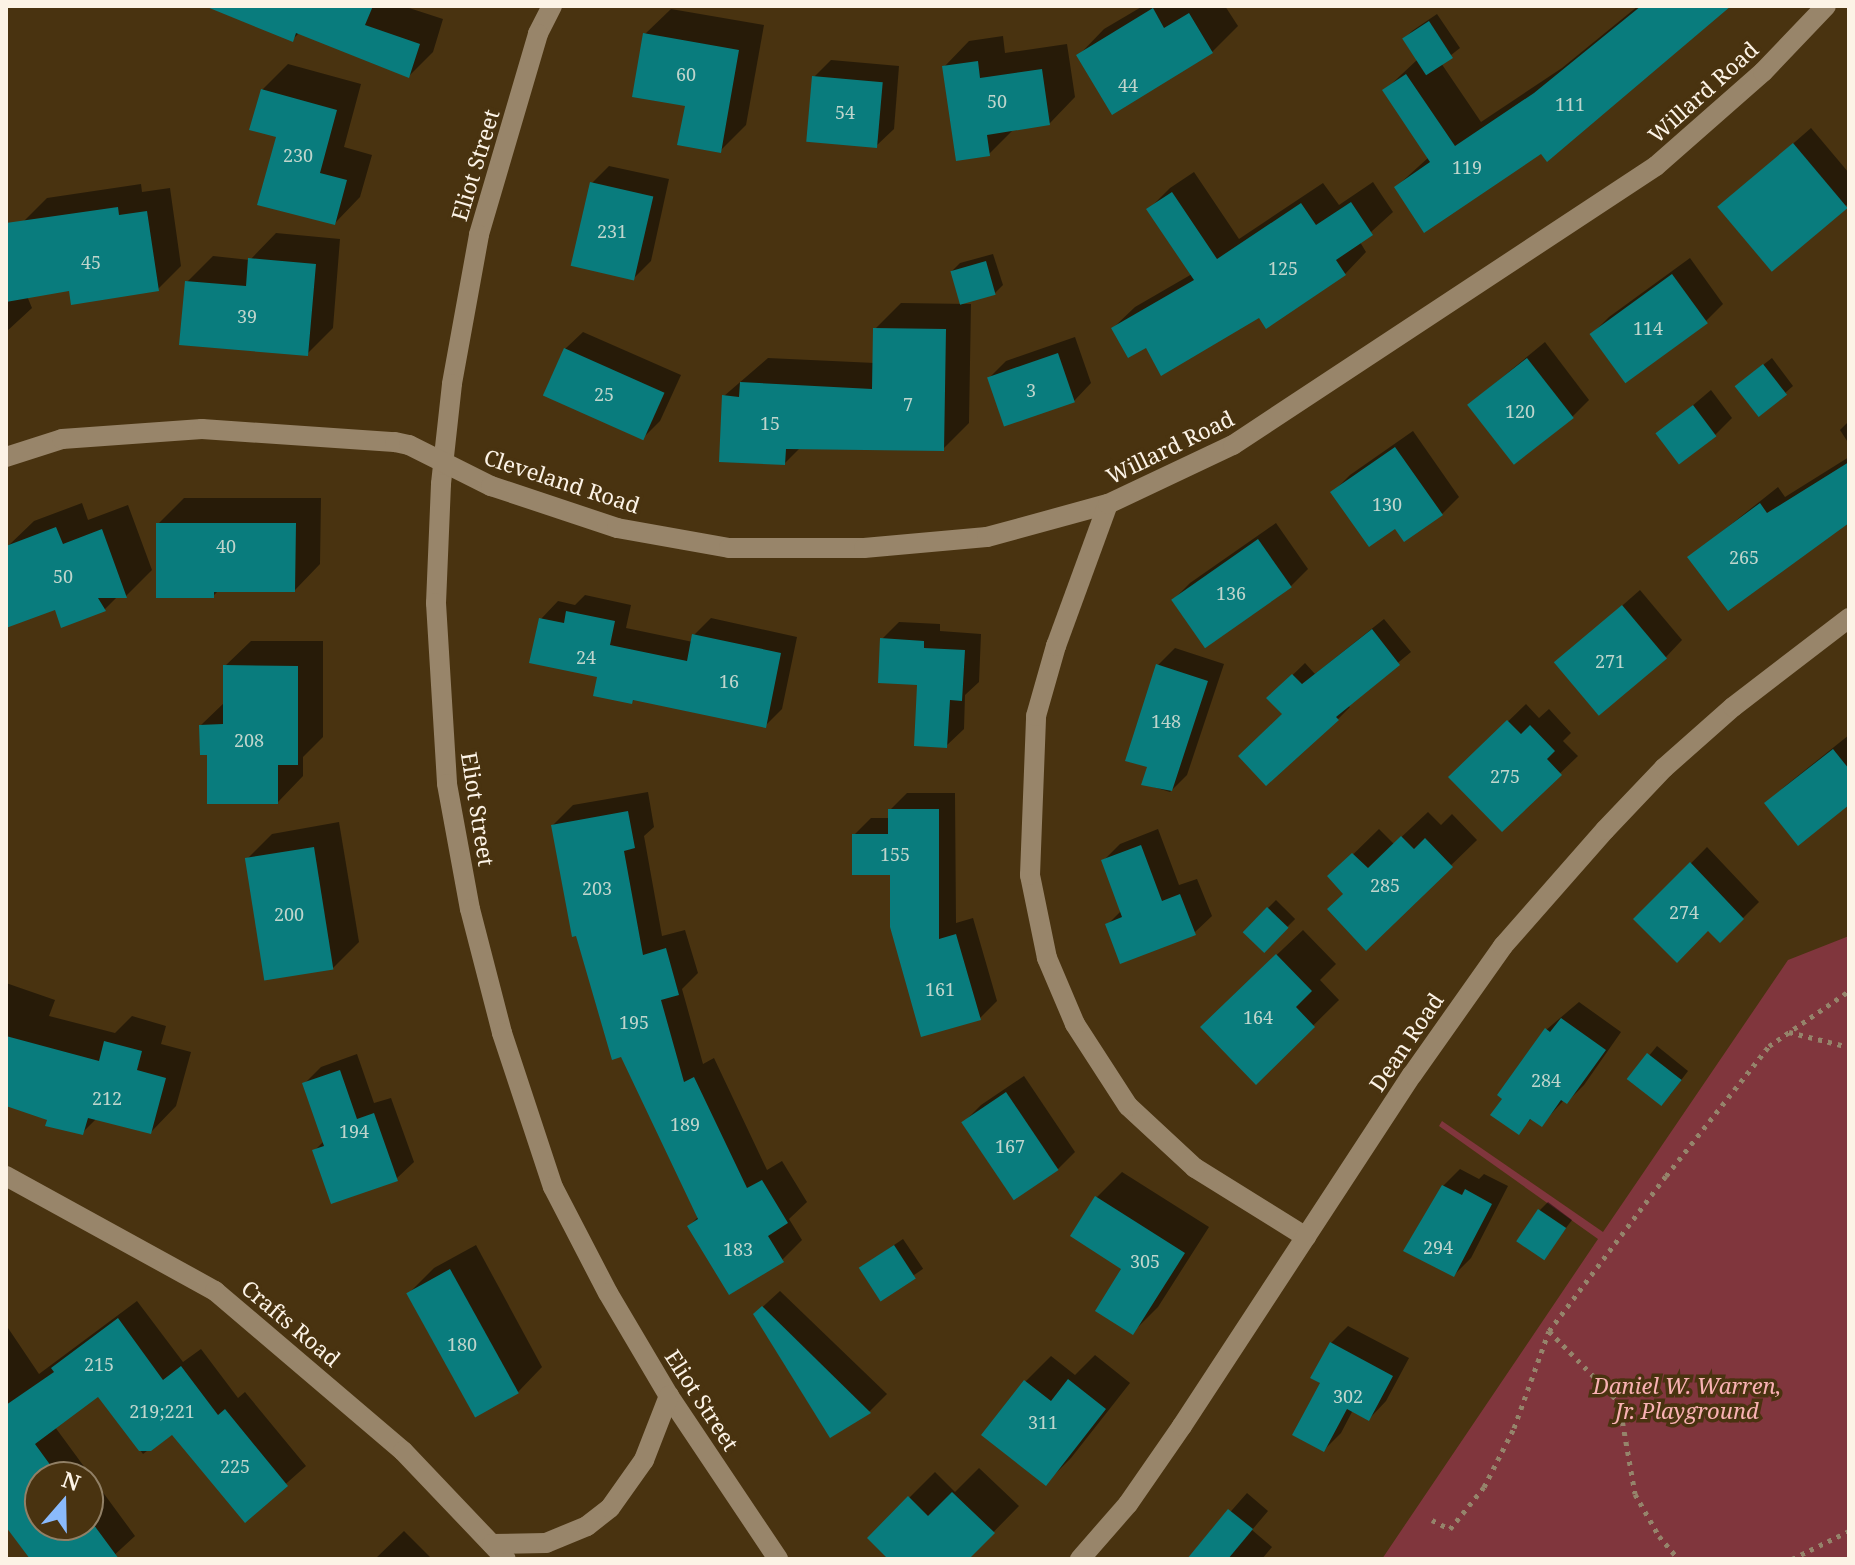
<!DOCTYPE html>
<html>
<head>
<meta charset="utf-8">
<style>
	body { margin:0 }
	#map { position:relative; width:1855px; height:1565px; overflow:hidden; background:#493310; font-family:"Noto Serif",serif }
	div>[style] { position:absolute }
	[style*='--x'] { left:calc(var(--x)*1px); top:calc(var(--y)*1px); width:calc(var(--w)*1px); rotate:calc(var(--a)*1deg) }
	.green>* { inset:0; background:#80363d }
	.shadow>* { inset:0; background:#0007; transform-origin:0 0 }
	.building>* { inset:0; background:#097c7d; transform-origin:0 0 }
	.path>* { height:5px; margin-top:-2.5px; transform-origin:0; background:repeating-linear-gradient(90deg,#95846b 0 4px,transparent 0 10px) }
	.minor>* { height:20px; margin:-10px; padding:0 10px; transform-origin:10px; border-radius:10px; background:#98856a }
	span { translate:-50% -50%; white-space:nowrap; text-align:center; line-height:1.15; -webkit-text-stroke:7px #493310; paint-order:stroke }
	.number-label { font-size:18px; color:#bfd5cc }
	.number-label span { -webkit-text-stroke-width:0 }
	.street-label { font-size:22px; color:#fcf3e6 }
	.park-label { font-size:22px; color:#f9b1b3; font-style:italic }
	.frame { position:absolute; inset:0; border:8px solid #fcf3e6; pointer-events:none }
	.north { position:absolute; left:24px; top:1461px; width:80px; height:80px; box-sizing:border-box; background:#493310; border:2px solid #918066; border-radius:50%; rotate:20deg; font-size:22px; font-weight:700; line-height:32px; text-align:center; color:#fcf3e6 }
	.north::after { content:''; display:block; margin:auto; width:28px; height:36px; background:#8abafc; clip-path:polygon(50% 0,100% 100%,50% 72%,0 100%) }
</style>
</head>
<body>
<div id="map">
	<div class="green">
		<i style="clip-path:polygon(1849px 936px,1849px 1559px,1382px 1559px,1598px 1239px,1439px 1126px,1442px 1121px,1603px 1232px,1788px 960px)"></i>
	</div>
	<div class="shadow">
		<i style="clip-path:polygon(211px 6px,403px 6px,443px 19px,433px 52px,409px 76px,299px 33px,292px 40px)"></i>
		<i style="clip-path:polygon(1143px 6px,1225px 6px,1238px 26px,1212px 52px,1079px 55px,1104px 29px)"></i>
		<i style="clip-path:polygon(1638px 6px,1728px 6px,1548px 160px,1541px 152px,1396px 187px,1429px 157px,1385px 90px,1418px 59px,1404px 39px,1412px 31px,1437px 14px,1460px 48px,1441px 63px,1481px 122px,1562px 68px)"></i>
		<i style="clip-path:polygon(671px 9px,764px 25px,746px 125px,721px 150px,645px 34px)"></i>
		<i style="clip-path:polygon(1003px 36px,1005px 53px,1067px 44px,1075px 97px,1050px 123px,1014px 129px,989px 154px,944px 67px,969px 41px)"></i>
		<i style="clip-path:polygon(831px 60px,899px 66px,894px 129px,876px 146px,814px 77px)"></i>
		<i style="clip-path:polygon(288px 64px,361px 84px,344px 147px,372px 155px,360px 197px,335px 223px,278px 136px,262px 90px)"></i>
		<i style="clip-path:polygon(1811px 128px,1849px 173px,1849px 203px,1773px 269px,1720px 207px)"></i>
		<i style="clip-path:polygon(609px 166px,669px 179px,651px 261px,634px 278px,592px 183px)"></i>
		<i style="clip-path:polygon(1194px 172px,1239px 239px,1323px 183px,1339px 205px,1373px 182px,1393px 212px,1360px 242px,1366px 252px,1345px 274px,1260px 316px,1146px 346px,1113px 328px,1135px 307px,1192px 274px,1149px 209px,1170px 188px)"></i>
		<i style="clip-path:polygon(141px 184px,142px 192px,170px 188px,181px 266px,158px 289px,71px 289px,27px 296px,32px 308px,6px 332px,6px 255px,24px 221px,47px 198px)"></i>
		<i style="clip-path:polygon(276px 233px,340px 239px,333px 328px,307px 354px,187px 282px,213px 256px,250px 260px)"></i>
		<i style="clip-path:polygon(993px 254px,1003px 285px,995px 293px,952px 271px,960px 263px)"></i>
		<i style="clip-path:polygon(1690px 258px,1723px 304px,1706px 321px,1592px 334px,1609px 317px)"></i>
		<i style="clip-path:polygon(901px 303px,971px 304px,969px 423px,943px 449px,801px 447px,785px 463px,724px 396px,768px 358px,875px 363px,875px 329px)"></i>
		<i style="clip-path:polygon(583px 332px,681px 375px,660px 421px,643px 438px,565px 349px)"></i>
		<i style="clip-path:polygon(1075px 337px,1091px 383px,1074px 401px,989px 378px,1006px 361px)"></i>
		<i style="clip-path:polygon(1545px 342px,1589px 400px,1572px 417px,1470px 404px)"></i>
		<i style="clip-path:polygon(1772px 358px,1793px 386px,1785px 393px,1745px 379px)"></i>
		<i style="clip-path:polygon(1711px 390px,1732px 418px,1715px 435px,1659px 434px)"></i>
		<i style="clip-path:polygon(1849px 421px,1849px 444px,1840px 430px)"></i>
		<i style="clip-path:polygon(1413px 431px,1459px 497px,1442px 514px,1396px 526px,1333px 492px,1350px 475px)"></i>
		<i style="clip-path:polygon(1849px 457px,1849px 521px,1690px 557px,1778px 487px,1785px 497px)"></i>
		<i style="clip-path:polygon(184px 498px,321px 498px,320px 564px,295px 590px,219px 590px,213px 596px,158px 524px)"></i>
		<i style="clip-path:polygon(82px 503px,88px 520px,128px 505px,152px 570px,126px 596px,118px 596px,105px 609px,62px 626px,56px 608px,6px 609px,8px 546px,34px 521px)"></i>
		<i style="clip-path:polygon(1276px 523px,1308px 569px,1291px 586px,1173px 600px,1190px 583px)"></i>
		<i style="clip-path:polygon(1640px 590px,1682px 640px,1666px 657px,1557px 663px)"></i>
		<i style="clip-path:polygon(585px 595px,631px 605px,626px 628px,693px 642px,694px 635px,711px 618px,797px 637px,782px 709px,765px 726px,635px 698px,632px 702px,541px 619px,558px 601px,575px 605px)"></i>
		<i style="clip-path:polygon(1384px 619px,1411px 652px,1347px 705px,1350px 707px,1338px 719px,1269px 698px,1305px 663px,1315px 674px)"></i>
		<i style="clip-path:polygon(899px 622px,940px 624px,940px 631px,981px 634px,979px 682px,965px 695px,964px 729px,946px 746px,919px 683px,882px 639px)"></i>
		<i style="clip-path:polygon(251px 641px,323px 641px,323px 737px,303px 757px,303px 776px,278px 802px,209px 753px,201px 725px,225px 702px,225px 666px)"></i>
		<i style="clip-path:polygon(1175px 648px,1224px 664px,1187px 775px,1170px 792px,1144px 784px,1149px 766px,1158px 665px)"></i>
		<i style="clip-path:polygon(1526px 704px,1539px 718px,1549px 709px,1571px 733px,1563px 741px,1578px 756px,1502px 829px,1451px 777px)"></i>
		<i style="clip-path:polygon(1849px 735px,1849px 803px,1767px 804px,1784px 787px)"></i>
		<i style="clip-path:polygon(648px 792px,654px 827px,644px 836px,662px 936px,685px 930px,698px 973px,682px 989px,703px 1064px,714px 1058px,767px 1170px,782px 1161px,807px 1202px,789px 1219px,802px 1240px,782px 1260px,689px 1226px,699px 1216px,553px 825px,573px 805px)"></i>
		<i style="clip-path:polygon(907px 793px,955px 793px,956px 923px,973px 918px,997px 1001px,980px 1018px,892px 873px,854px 835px,871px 818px,890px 818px,890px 810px)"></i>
		<i style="clip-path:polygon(1428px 812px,1441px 825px,1452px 814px,1477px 840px,1366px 948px,1346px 893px,1330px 877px,1379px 829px,1394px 844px)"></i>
		<i style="clip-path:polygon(339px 822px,359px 942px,333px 968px,247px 859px,272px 834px)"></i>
		<i style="clip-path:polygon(1158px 829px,1179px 885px,1197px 879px,1212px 916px,1194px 933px,1107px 925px,1122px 910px,1103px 861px,1120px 844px)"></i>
		<i style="clip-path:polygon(1707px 847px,1759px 902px,1720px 941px,1708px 929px,1636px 919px)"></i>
		<i style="left:1276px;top:900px;width:27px;height:45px;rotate:45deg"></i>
		<i style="clip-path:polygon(1303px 930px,1336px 964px,1320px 980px,1339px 1000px,1256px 1082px,1228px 1001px)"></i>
		<i style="clip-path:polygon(6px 983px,55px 1000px,49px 1016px,115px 1033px,132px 1016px,166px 1026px,161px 1044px,191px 1052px,176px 1106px,151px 1132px,97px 1118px,82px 1133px,6px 1104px)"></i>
		<i style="clip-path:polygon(1579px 1002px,1621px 1032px,1584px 1085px,1567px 1102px,1564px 1100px,1542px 1124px,1532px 1118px,1518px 1132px,1504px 1098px,1546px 1030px)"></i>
		<i style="clip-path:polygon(1657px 1046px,1688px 1071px,1670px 1095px,1630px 1079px)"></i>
		<i style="clip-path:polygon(357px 1054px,374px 1103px,391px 1098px,414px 1162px,396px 1179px,314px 1151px,324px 1141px,304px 1084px,321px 1067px)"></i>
		<i style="clip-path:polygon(1024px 1076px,1075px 1152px,1058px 1169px,964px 1122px,981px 1105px)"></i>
		<i style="clip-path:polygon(1460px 1169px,1479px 1179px,1484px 1174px,1508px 1186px,1471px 1258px,1454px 1275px,1443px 1186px)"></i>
		<i style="clip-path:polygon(1122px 1172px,1209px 1227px,1158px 1307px,1133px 1332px,1124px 1268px,1097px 1197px)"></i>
		<i style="clip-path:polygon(1548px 1202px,1572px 1220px,1543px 1258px,1540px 1210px)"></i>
		<i style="left:903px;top:1239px;width:36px;height:52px;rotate:56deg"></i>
		<i style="clip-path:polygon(476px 1245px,542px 1367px,517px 1393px,408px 1294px,434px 1268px)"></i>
		<i style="clip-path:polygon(780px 1291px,887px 1394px,870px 1411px,831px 1435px,755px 1314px)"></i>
		<i style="clip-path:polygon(evenodd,137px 1301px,183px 1362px,201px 1349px,238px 1398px,245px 1392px,306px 1466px,245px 1520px,172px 1432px,143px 1454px,98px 1394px,55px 1427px,135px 1536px,110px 1559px,32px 1559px,6px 1522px,6px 1325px,39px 1374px,137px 1301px,40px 1477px,88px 1477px,88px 1525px,40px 1525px,40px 1477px)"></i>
		<i style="clip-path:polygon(1348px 1326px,1409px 1358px,1386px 1401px,1369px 1419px,1353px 1410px,1341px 1433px,1324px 1450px,1323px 1382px,1331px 1343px)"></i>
		<i style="clip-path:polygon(1095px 1355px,1130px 1383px,1071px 1458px,1046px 1483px,983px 1435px,1026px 1381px,1051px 1356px,1075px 1375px)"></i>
		<i style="clip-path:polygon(979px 1468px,1019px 1506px,967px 1559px,891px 1559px,869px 1538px,935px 1472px,955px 1492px)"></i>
		<i style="clip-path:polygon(1247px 1493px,1268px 1511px,1252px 1530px,1272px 1547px,1262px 1559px,1189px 1559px)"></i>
		<i style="clip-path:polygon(404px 1531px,432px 1559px,375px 1559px)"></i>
	</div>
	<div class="building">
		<i style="clip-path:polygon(373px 6px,365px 25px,420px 44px,409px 78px,296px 33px,293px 42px,207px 7px)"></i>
		<i style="clip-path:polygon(1641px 6px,1731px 6px,1547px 162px,1541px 154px,1424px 233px,1394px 187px,1430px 162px,1382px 90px,1406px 74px,1455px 146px,1534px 93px)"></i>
		<i style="clip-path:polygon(1153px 8px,1164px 28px,1189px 13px,1213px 53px,1112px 115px,1076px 55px)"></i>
		<i style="left:1429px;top:21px;width:44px;height:32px;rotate:57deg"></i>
		<i style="clip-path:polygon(643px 33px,739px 50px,721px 153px,677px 145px,685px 106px,632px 97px)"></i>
		<i style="clip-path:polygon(978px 61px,980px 78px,1042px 69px,1050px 125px,987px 135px,990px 156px,956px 161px,942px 66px)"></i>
		<i style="left:812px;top:76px;width:71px;height:66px;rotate:5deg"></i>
		<i style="clip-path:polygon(261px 89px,337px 110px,320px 173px,347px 180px,335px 225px,257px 205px,276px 137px,249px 130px)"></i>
		<i style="left:1793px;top:143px;width:85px;height:99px;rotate:50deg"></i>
		<i style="left:590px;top:182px;width:65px;height:86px;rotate:13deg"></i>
		<i style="clip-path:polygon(1172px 192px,1217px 259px,1301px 203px,1316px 225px,1351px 202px,1373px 235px,1336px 260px,1346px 275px,1266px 329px,1259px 318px,1161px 376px,1146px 348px,1128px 358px,1111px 328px,1194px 280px,1146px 209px)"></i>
		<i style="clip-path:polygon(118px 207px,119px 215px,147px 211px,159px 291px,71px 305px,69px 291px,6px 302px,6px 223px)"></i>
		<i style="clip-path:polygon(248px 258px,316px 264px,308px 356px,179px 345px,185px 281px,246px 286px)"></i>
		<i style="left:986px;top:261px;width:35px;height:37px;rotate:74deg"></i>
		<i style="left:1672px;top:274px;width:61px;height:102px;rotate:54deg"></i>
		<i style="clip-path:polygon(873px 328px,946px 329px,944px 451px,786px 449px,785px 465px,719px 462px,722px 395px,739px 397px,740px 382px,872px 389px)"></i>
		<i style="left:564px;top:348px;width:110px;height:52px;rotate:24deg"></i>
		<i style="left:1058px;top:353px;width:52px;height:75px;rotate:71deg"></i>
		<i style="left:1527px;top:358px;width:76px;height:76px;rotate:52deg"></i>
		<i style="left:1763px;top:364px;width:39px;height:36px;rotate:52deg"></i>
		<i style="left:1693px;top:405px;width:39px;height:47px;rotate:53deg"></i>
		<i style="clip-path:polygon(1395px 447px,1443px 515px,1404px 542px,1395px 529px,1369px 547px,1330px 492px)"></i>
		<i style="clip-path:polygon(1849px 462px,1849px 523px,1728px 611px,1687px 557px,1760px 503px,1767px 513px)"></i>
		<i style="clip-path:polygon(156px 523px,296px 523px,295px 592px,214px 592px,214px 598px,156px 598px)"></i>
		<i style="clip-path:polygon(56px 527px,63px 544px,102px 529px,127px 598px,98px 598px,106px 611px,61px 628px,55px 610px,6px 628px,6px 546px)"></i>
		<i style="left:1258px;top:539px;width:59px;height:106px;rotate:55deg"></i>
		<i style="left:1622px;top:605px;width:70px;height:89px;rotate:50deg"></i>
		<i style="clip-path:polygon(566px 611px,615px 621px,610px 645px,687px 661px,692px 634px,781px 653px,766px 728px,633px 700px,632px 704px,593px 696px,597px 677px,529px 663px,539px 618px,564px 623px)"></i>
		<i style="clip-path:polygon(1372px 629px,1400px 665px,1336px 717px,1339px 720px,1266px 786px,1238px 756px,1282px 714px,1266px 698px,1292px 674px,1302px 684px)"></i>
		<i style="clip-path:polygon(880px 638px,924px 641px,924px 648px,965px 650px,962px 701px,950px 700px,947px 748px,914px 746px,917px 685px,878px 683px)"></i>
		<i style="clip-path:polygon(1156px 664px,1208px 681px,1172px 791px,1141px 785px,1147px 767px,1125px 761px)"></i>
		<i style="clip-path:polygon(223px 665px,298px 666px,298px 765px,278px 765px,278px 804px,207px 804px,207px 755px,200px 755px,199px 725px,223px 724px)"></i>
		<i style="clip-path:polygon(1507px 720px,1521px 734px,1530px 725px,1555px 751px,1547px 759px,1562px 775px,1502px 832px,1448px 777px)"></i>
		<i style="clip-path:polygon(1833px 749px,1849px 769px,1849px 805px,1798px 846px,1764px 803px)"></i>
		<i style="clip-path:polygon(888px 809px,939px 809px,939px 939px,956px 934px,981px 1020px,921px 1037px,890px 927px,890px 875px,852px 875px,852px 834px,888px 834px)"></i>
		<i style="clip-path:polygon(628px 811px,635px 848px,624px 851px,643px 955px,666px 948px,679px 995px,661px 1000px,684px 1082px,694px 1077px,747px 1188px,762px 1180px,788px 1223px,768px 1236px,784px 1262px,729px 1295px,687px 1226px,698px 1219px,621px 1057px,612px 1060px,576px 936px,572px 937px,551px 825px)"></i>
		<i style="clip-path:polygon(1401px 836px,1414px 849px,1425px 838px,1453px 867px,1366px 951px,1327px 909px,1343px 894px,1327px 876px,1352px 853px,1368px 868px)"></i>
		<i style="clip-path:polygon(1141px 845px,1162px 901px,1180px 894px,1196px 935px,1120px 964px,1105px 924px,1122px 917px,1101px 860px)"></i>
		<i style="left:314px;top:847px;width:124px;height:70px;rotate:81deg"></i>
		<i style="clip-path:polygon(1690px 862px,1744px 919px,1720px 943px,1708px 931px,1677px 963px,1633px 919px)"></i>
		<i style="left:1267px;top:907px;width:30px;height:35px;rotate:44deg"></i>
		<i style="clip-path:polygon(1276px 954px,1312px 991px,1296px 1007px,1315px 1027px,1256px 1085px,1200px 1027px)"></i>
		<i style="clip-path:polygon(1561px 1018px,1606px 1050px,1567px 1104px,1561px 1100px,1542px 1127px,1530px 1119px,1519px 1135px,1490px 1115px,1502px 1099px,1497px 1095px,1545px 1028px,1550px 1032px)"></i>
		<i style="clip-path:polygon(6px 1036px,99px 1061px,104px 1041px,142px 1051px,137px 1070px,166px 1078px,151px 1134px,88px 1118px,83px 1135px,45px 1126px,47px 1120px,6px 1106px)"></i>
		<i style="left:1647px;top:1053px;width:44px;height:33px;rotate:38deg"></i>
		<i style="clip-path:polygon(340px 1070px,357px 1119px,374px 1113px,398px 1181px,331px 1204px,312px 1150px,324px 1146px,302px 1083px)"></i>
		<i style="left:1006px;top:1092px;width:94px;height:54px;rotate:56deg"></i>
		<i style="clip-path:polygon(1442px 1185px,1462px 1195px,1465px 1189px,1492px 1204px,1454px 1277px,1403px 1251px)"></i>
		<i style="clip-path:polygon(1095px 1196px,1185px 1253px,1133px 1335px,1095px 1311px,1121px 1269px,1070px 1236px)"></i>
		<i style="left:1538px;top:1209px;width:34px;height:39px;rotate:34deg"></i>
		<i style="left:894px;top:1245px;width:40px;height:42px;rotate:57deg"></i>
		<i style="left:450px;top:1269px;width:142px;height:50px;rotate:61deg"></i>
		<i style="clip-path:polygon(762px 1306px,871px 1413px,830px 1438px,753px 1314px)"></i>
		<i style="clip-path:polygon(118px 1318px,163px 1380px,181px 1366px,218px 1415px,225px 1409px,288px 1486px,245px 1523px,172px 1435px,151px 1451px,139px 1451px,98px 1397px,35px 1444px,59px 1477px,40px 1477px,40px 1525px,88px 1525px,88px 1517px,119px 1559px,30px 1559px,6px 1527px,6px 1405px,54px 1372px,51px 1368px)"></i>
		<i style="clip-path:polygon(1330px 1342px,1393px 1376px,1369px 1421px,1347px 1409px,1324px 1452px,1292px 1435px,1320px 1383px,1310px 1378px)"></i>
		<i style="clip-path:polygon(1068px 1379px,1106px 1409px,1046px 1486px,981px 1435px,1024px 1380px,1051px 1401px)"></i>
		<i style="clip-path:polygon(952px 1492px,995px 1533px,969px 1559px,888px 1559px,867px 1538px,908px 1496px,928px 1516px)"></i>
		<i style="clip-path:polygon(1228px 1509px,1253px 1529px,1228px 1559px,1187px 1559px)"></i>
	</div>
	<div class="path">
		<i style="--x:1789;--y:1032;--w:62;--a:14"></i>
		<i style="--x:1549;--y:1331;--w:100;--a:45.4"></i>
		<i style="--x:1619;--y:1402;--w:93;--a:80.1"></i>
		<i style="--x:1635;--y:1494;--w:48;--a:60.3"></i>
		<i style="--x:1659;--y:1536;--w:30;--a:50"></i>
		<i style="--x:1432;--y:1520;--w:20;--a:27"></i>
		<i style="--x:1450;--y:1529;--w:54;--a:-51"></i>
		<i style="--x:1484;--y:1487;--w:66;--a:-63"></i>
		<i style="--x:1514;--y:1428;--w:103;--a:-70.2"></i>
		<i style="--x:1549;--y:1331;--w:194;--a:-53"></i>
		<i style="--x:1666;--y:1176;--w:166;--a:-51.6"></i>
		<i style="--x:1769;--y:1046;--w:97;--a:-34.5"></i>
		<i style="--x:1792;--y:1559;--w:64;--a:-26.2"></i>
	</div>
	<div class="minor">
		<i style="--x:552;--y:6;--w:31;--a:117"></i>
		<i style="--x:538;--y:34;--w:209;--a:106.4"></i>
		<i style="--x:479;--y:235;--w:151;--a:100.3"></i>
		<i style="--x:452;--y:384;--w:101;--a:96.3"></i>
		<i style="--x:441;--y:484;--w:119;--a:92.4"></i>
		<i style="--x:436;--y:603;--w:181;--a:86.5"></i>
		<i style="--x:447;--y:784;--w:127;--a:79.6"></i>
		<i style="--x:470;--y:909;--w:128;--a:75.5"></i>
		<i style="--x:502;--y:1033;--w:162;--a:71.7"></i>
		<i style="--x:553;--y:1187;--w:119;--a:62.6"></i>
		<i style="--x:608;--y:1293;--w:120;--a:59.4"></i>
		<i style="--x:669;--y:1396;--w:196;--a:56.2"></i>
		<i style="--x:6;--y:457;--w:59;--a:-17.8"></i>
		<i style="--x:62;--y:439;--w:140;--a:-4.1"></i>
		<i style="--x:202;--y:429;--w:193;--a:3.9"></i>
		<i style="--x:395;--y:442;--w:14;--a:12"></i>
		<i style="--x:409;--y:445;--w:92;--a:26.6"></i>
		<i style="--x:491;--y:486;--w:133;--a:18.4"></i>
		<i style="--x:617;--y:528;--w:114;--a:10.1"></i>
		<i style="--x:729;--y:548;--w:135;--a:0"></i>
		<i style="--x:864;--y:548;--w:123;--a:-5.1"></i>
		<i style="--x:987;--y:537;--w:125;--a:-15.3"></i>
		<i style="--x:6;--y:1176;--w:239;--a:28.8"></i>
		<i style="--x:215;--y:1291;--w:247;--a:40.4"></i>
		<i style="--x:403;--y:1451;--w:149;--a:46.4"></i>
		<i style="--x:1306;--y:1237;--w:131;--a:-148.1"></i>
		<i style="--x:1195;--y:1168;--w:91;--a:-137.2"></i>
		<i style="--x:1128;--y:1106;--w:98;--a:-122.9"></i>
		<i style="--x:1075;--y:1024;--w:72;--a:-113"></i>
		<i style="--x:1047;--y:958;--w:85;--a:-101.6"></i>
		<i style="--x:1030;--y:875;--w:159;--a:-87.8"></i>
		<i style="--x:1036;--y:716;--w:73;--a:-74.1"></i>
		<i style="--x:1056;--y:646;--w:151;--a:-69.9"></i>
		<i style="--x:1108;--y:504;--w:138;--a:-25.3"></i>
		<i style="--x:1233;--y:445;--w:507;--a:-33.41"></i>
		<i style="--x:1656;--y:166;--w:142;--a:-41.3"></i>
		<i style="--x:1763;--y:72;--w:91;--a:-46.3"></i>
		<i style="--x:492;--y:1544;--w:54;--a:-1.1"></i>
		<i style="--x:546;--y:1543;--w:44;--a:-22.5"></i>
		<i style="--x:587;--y:1526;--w:29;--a:-38"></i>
		<i style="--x:610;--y:1508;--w:59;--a:-54.7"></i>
		<i style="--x:644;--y:1460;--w:69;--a:-68.7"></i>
		<i style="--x:1080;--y:1559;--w:73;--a:-48.9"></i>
		<i style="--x:1128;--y:1504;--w:95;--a:-55.3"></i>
		<i style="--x:1182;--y:1426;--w:420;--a:-56.8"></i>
		<i style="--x:1412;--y:1075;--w:158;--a:-54.8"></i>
		<i style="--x:1503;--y:946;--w:154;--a:-48.7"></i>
		<i style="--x:1605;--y:830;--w:86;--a:-46.4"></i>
		<i style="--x:1664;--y:768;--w:92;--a:-41.5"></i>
		<i style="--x:1733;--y:707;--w:146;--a:-37.5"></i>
	</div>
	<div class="number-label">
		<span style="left:686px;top:74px">60</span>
		<span style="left:1128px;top:85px">44</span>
		<span style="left:997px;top:101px">50</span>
		<span style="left:1570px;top:104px">111</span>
		<span style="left:845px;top:112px">54</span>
		<span style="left:298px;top:155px">230</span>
		<span style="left:1467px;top:167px">119</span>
		<span style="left:612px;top:231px">231</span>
		<span style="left:91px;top:262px">45</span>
		<span style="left:1283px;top:268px">125</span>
		<span style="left:247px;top:316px">39</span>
		<span style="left:1648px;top:328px">114</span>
		<span style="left:1031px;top:390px">3</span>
		<span style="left:604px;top:394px">25</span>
		<span style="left:908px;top:404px">7</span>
		<span style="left:1520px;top:411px">120</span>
		<span style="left:770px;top:423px">15</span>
		<span style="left:1387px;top:504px">130</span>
		<span style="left:226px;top:546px">40</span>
		<span style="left:1744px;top:557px">265</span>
		<span style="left:63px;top:576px">50</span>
		<span style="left:1231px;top:593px">136</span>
		<span style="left:586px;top:657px">24</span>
		<span style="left:1610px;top:661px">271</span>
		<span style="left:729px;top:681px">16</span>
		<span style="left:1166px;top:721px">148</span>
		<span style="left:249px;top:740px">208</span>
		<span style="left:1505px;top:776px">275</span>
		<span style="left:895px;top:854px">155</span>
		<span style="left:1385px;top:885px">285</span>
		<span style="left:597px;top:888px">203</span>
		<span style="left:1684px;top:912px">274</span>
		<span style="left:289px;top:914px">200</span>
		<span style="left:940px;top:989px">161</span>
		<span style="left:1258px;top:1017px">164</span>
		<span style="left:634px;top:1022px">195</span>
		<span style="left:1546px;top:1080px">284</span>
		<span style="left:107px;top:1098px">212</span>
		<span style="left:685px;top:1124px">189</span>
		<span style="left:354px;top:1131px">194</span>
		<span style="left:1010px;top:1146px">167</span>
		<span style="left:1438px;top:1247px">294</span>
		<span style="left:738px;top:1249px">183</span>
		<span style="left:1145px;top:1261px">305</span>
		<span style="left:462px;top:1344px">180</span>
		<span style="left:99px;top:1364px">215</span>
		<span style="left:1348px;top:1396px">302</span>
		<span style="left:162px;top:1411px">219;221</span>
		<span style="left:1043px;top:1422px">311</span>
		<span style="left:235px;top:1466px">225</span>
	</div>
	<div class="street-label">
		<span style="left:1703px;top:92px;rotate:-42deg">Willard Road</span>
		<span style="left:475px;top:165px;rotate:-73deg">Eliot Street</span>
		<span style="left:1170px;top:447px;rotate:-26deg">Willard Road</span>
		<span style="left:562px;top:481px;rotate:18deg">Cleveland Road</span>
		<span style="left:478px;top:809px;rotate:81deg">Eliot Street</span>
		<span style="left:1406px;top:1042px;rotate:-56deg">Dean Road</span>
		<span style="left:291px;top:1323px;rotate:40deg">Crafts Road</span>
		<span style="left:702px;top:1400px;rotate:57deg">Eliot Street</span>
	</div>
	<div class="park-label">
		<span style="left:1687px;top:1398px">Daniel W. Warren,<br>Jr. Playground</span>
	</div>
	<div class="frame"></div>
	<div class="north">N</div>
</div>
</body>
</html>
